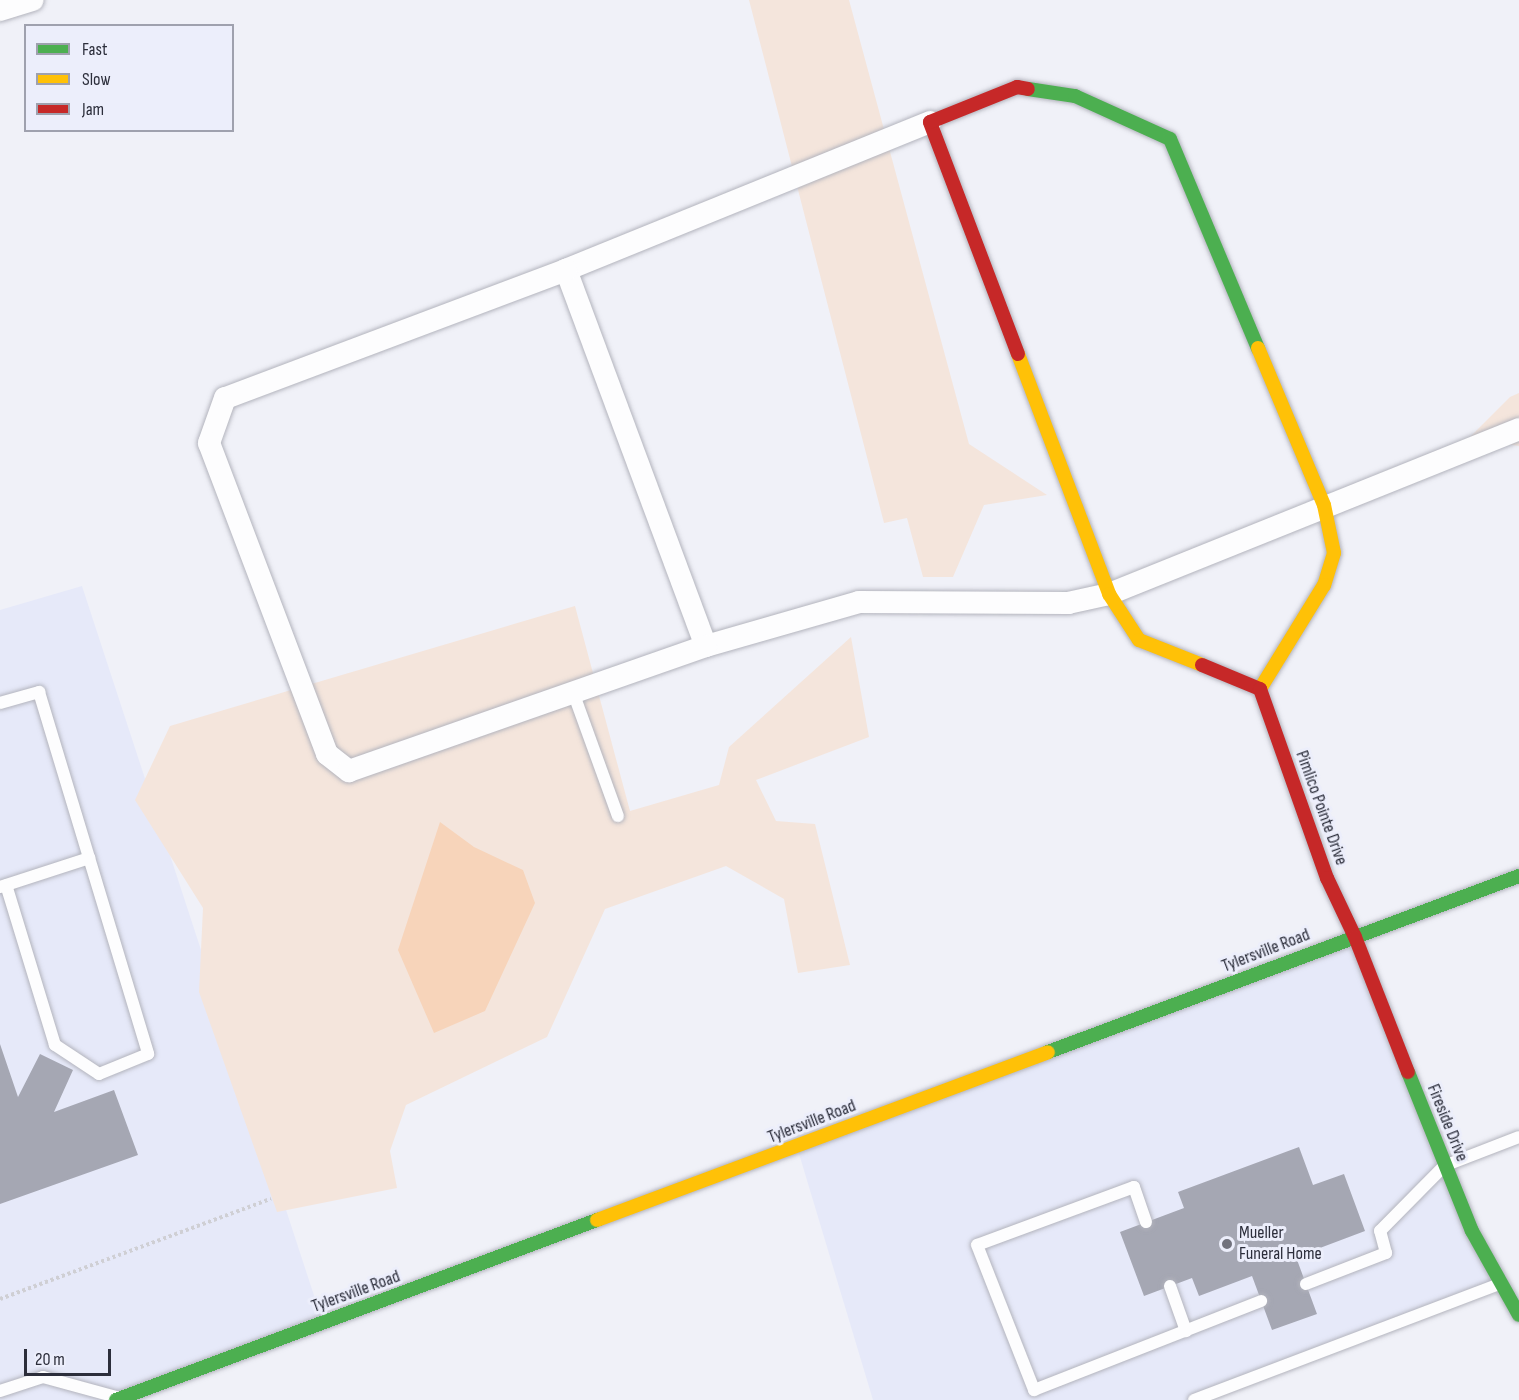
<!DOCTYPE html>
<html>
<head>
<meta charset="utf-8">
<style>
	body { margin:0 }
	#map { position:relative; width:1519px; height:1400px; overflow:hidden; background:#f0f1f8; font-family:"Sofia Sans Condensed",sans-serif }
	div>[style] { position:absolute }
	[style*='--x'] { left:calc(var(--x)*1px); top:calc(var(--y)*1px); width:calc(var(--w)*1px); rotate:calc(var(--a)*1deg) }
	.built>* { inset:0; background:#e6e9f9 }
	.green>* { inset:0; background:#f4e5dc }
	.water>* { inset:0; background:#f7d4ba }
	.building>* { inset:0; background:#a5a7b3 }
	.path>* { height:4px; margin-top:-2px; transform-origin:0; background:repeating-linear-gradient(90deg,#cfcfd4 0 3px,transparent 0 6px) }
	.roads { filter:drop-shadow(0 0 2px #b3b4bd) drop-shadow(0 0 2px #b3b4bd) }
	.lane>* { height:12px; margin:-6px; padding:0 6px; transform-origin:6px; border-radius:6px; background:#fdfdfe }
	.street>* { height:22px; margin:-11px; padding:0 11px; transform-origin:11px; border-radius:11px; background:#fdfdfe }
	.fast>* { height:14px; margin:-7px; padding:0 7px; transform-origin:7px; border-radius:7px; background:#4caf50 }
	.slow>* { height:14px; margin:-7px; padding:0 7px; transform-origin:7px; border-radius:7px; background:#ffc107 }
	.jam>* { height:14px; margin:-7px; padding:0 7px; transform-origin:7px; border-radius:7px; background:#c62828 }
	.dots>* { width:16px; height:16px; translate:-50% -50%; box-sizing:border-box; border:3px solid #eceefb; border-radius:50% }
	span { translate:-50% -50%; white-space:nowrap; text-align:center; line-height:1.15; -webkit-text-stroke:6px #eceefb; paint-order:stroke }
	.street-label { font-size:18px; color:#2c2e3b }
	.poi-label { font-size:18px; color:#2c2e3b }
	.left { translate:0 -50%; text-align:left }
	.legend { position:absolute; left:24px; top:24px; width:210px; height:108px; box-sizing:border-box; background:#eceefb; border:2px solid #9fa1ae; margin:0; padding:8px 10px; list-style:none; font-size:18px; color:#2c2e3b }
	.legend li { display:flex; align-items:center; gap:12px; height:30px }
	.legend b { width:30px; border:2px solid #9fa1ae }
	.scale { position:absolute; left:24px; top:1349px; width:87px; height:27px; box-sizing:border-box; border:3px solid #2c2e3b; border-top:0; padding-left:8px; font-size:18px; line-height:21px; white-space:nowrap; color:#2c2e3b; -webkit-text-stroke:4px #eceefb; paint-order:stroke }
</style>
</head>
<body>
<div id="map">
	<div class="built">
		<i style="clip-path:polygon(82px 586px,323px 1323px,116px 1400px,0 1400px,0 610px)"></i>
		<i style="clip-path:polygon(1355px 937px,1501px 1284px,1194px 1400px,873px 1400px,797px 1147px)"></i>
	</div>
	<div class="green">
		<i style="clip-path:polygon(749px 0,849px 0,969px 444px,1047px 495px,984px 505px,953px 577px,923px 577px,907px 518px,884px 523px)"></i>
		<i style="clip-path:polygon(1519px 393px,1519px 446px,1469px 438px,1510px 397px)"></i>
		<i style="clip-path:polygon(575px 606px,630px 811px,719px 785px,729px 747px,851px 637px,869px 737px,756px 780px,776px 821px,815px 824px,850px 965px,798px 973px,784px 899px,726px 866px,605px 909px,547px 1037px,406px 1105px,390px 1151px,397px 1188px,277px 1212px,199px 992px,203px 908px,135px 800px,170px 726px)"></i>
	</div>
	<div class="water">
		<i style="clip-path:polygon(440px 822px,474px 847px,523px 870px,535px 903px,485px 1011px,434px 1033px,398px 950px)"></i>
	</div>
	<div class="building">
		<i style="clip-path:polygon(0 1044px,18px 1097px,40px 1054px,73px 1070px,54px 1112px,114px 1090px,138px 1155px,0 1204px)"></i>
		<i style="clip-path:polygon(1299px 1147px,1313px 1185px,1344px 1174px,1365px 1231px,1296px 1257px,1317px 1314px,1272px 1330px,1252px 1276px,1199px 1296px,1192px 1278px,1144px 1296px,1120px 1232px,1184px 1208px,1178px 1192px)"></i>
	</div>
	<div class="path">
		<i style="--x:0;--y:1299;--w:289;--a:-20.3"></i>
	</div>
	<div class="roads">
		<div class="lane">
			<i style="--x:573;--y:692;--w:132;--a:70.1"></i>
			<i style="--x:0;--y:703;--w:41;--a:-15.8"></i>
			<i style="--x:39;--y:692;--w:378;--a:73.2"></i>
			<i style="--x:148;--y:1054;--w:53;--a:157.8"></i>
			<i style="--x:99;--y:1074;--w:53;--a:-146.6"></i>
			<i style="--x:55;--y:1045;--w:167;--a:-107"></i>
			<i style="--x:0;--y:887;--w:94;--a:-18"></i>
			<i style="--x:1146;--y:1222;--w:37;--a:-109"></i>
			<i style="--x:1134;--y:1187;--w:167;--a:159.7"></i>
			<i style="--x:977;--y:1245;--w:156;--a:68.5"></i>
			<i style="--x:1034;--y:1390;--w:244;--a:-21.4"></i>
			<i style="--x:1306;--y:1284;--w:86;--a:-21.2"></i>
			<i style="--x:1386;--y:1253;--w:23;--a:-105"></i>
			<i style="--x:1380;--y:1231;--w:91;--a:-45.4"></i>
			<i style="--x:1444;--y:1166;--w:80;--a:-21.1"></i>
			<i style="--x:1170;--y:1286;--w:48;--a:70.4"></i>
			<i style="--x:0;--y:1391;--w:45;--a:-18"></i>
			<i style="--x:43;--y:1377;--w:76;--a:15.3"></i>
			<i style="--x:1194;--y:1400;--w:327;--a:-20.8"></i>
		</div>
		<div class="street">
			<i style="--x:0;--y:10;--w:34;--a:-17"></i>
			<i style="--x:930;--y:122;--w:393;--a:157.9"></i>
			<i style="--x:566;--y:270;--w:401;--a:69.6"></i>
			<i style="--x:706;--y:646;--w:159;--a:-16"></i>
			<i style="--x:859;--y:602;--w:209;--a:0.3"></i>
			<i style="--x:1068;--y:603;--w:42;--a:-12.4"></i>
			<i style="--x:1109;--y:594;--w:442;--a:-21.9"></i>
			<i style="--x:566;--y:270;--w:364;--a:159.4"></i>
			<i style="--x:225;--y:398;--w:48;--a:109.6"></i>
			<i style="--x:209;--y:443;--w:333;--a:69.2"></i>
			<i style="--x:327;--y:754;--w:28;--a:38"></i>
			<i style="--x:349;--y:771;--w:378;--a:-19.3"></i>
		</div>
		<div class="fast">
			<i style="--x:1028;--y:89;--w:48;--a:8.5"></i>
			<i style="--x:1075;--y:96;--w:104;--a:24.4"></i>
			<i style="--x:1170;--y:139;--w:227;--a:67.2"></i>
			<i style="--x:1048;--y:1052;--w:503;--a:-20.49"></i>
			<i style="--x:1408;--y:1072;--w:171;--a:68.1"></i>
			<i style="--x:1472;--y:1231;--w:96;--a:60.8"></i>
			<i style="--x:116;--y:1400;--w:514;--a:-20.52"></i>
		</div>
		<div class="slow">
			<i style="--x:1258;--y:348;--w:170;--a:67.2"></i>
			<i style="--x:1324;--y:505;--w:49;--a:78.2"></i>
			<i style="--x:1334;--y:553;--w:34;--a:107"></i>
			<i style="--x:1324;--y:585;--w:122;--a:121.6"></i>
			<i style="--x:1018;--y:354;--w:257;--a:69.2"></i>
			<i style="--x:1109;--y:594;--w:55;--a:56.9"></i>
			<i style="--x:1139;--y:640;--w:68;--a:21.6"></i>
			<i style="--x:597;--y:1220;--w:481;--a:-20.4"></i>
		</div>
		<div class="jam">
			<i style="--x:1018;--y:354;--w:248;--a:-110.8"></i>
			<i style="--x:930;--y:122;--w:94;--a:-21.9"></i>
			<i style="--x:1017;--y:87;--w:11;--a:10"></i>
			<i style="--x:1202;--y:665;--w:63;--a:22.5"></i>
			<i style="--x:1260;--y:689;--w:201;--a:70.5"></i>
			<i style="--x:1327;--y:878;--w:65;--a:64.6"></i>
			<i style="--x:1355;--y:937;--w:145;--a:68.6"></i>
		</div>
	</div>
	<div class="dots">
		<i style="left:1227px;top:1244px;background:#71727d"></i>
	</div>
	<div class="street-label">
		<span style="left:1321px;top:808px;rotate:70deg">Pimlico Pointe Drive</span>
		<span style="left:1266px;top:951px;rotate:-21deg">Tylersville Road</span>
		<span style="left:812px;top:1122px;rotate:-21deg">Tylersville Road</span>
		<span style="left:1447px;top:1123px;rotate:68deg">Fireside Drive</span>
		<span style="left:356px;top:1292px;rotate:-20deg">Tylersville Road</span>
	</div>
	<div class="poi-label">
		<span class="left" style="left:1239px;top:1244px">Mueller<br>Funeral Home</span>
	</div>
	<ul class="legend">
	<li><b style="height:8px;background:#4caf50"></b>Fast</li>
	<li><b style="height:8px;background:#ffc107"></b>Slow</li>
	<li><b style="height:8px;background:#c62828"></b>Jam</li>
	</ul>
	<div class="scale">20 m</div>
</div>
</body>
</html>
